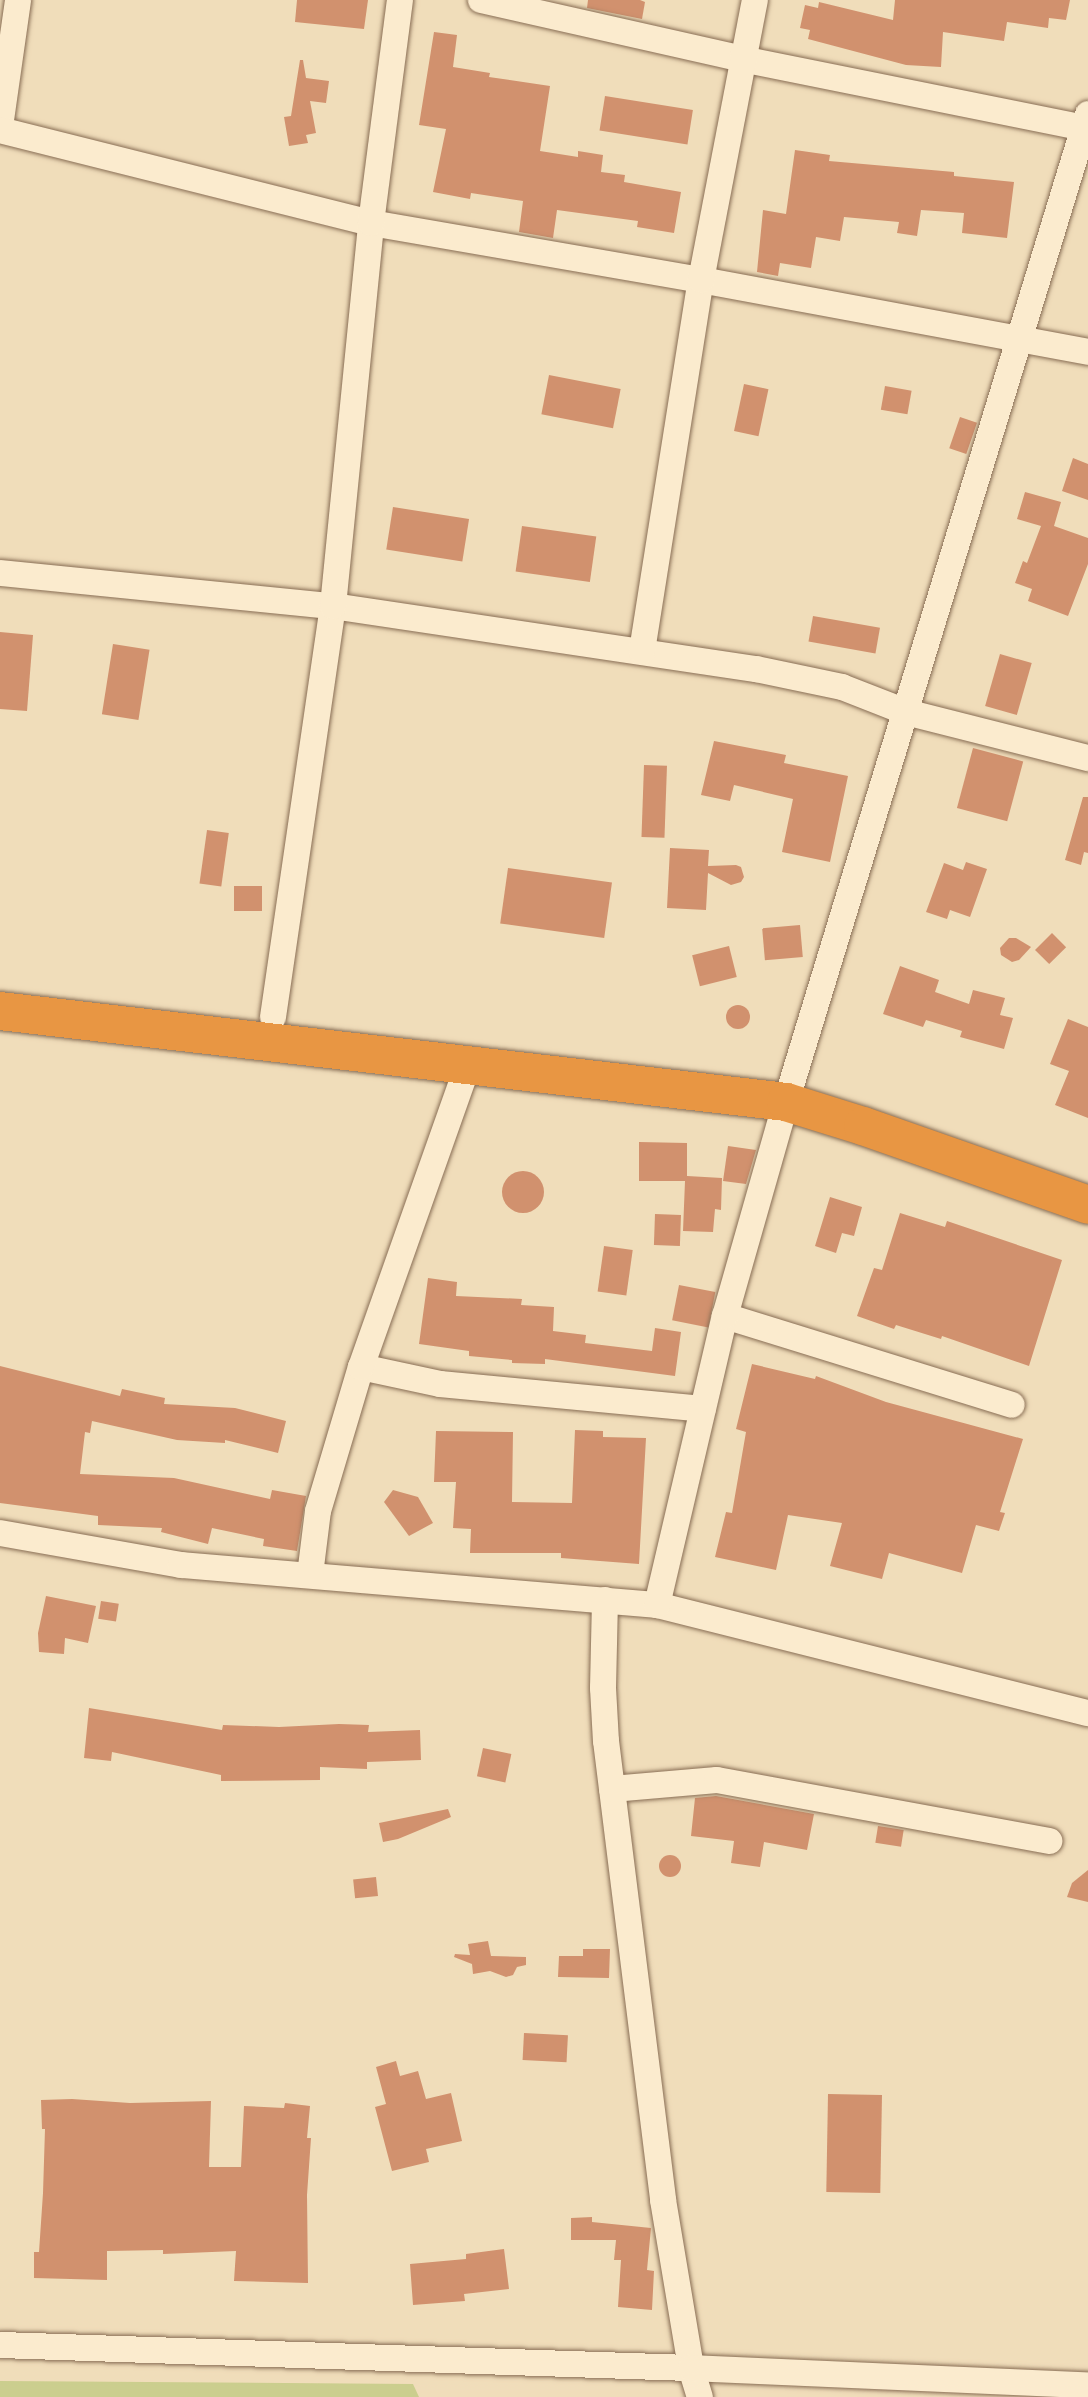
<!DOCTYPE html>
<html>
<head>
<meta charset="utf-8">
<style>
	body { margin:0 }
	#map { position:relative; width:1088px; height:2397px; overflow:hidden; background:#f0ddba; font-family:Spectral,serif }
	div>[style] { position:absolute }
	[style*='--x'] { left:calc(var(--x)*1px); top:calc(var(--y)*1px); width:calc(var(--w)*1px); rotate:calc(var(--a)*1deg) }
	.green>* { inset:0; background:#cbce8e }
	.building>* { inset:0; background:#d1916e; transform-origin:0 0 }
	.round { border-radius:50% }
	.roads { filter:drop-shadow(0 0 2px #886d54) drop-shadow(0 0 2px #886d54) }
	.minor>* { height:26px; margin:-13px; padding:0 13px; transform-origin:13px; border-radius:13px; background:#fbebce }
	.highway>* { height:38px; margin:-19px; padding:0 19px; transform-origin:19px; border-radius:19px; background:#e89643 }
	span { translate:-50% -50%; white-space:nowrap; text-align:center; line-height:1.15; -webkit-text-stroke:6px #f7e8ca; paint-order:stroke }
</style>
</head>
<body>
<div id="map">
	<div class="green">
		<i style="clip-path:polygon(0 2381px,413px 2384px,419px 2397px,0 2397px)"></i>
	</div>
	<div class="building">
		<i style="clip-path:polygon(297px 0,368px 0,364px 29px,295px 22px)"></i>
		<i style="clip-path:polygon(588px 0,640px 0,645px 2px,642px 19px,587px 8px)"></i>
		<i style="clip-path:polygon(895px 0,1070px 0,1066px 20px,1049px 18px,1048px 28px,1007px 22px,1004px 41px,943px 32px,941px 67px,906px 65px,808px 39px,810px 30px,800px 28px,805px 5px,818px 8px,819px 2px,893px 20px)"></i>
		<i style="clip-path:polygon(434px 32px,457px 35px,453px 67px,490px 73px,489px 77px,550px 86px,540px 151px,578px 157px,578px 151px,603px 155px,601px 172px,625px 175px,624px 182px,681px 192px,674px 233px,637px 227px,638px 221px,557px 210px,553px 238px,519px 232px,523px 201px,471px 193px,470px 199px,433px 192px,446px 129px,419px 125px)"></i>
		<i style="clip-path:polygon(300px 60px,303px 60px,306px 78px,329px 81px,326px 103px,310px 101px,316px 133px,306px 135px,308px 143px,289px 146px,284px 117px,291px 116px)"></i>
		<i style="left:605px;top:96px;width:89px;height:35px;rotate:9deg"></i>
		<i style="clip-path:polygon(795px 150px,830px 155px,829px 161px,954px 172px,954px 176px,1014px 182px,1007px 238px,962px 233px,964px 213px,921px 210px,917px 236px,897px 233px,899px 222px,844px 217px,840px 241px,816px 237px,811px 268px,780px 263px,778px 276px,757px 272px,763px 210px,786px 214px)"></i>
		<i style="left:549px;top:375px;width:73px;height:40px;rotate:11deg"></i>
		<i style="left:744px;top:384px;width:25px;height:48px;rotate:12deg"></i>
		<i style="left:885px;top:386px;width:27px;height:24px;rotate:10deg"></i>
		<i style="left:960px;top:417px;width:18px;height:33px;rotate:19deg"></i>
		<i style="clip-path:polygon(1073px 458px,1088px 464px,1088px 500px,1062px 491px)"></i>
		<i style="clip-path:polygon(1025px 492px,1061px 502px,1054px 526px,1088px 538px,1088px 564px,1068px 616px,1028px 601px,1032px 589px,1015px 583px,1023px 561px,1027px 563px,1041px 526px,1017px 519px)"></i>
		<i style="left:393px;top:507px;width:77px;height:43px;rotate:9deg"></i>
		<i style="left:522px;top:526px;width:75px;height:46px;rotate:8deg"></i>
		<i style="left:813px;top:616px;width:68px;height:26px;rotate:10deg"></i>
		<i style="clip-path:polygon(0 632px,33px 635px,27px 711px,0 709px)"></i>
		<i style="left:113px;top:644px;width:37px;height:71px;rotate:9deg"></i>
		<i style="left:1000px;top:654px;width:33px;height:54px;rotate:16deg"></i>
		<i style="clip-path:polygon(714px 741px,786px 755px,784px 763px,848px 776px,830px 862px,782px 852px,793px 799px,734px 785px,730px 801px,701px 795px)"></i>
		<i style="left:973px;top:748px;width:52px;height:62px;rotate:15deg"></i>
		<i style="left:644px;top:765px;width:23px;height:72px;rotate:2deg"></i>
		<i style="clip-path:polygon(1083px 797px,1088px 797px,1088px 853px,1084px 852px,1081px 865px,1065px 860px)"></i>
		<i style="left:207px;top:830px;width:22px;height:54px;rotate:8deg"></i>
		<i style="clip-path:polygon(670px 848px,709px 850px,708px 866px,736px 865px,741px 867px,744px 877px,741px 882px,731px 885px,708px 873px,706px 910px,667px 908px)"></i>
		<i style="clip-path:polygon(966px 862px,987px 869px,970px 917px,950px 910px,947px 919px,926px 912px,944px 863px,963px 870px)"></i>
		<i style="left:508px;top:868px;width:105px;height:56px;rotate:8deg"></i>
		<i style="left:234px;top:886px;width:28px;height:25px"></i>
		<i style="left:800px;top:925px;width:32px;height:38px;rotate:85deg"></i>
		<i style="left:1052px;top:933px;width:20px;height:24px;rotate:45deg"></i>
		<i style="clip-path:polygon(1009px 938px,1016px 938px,1031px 947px,1019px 960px,1012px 962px,1001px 955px,1000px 948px)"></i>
		<i style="left:729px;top:946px;width:32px;height:38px;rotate:76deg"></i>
		<i style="clip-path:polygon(900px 966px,939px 980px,935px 992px,969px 1004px,973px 990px,1005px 998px,1000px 1015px,1013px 1018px,1004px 1049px,960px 1037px,962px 1031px,926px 1020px,923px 1027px,883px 1014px)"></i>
		<i class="round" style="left:726px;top:1005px;width:24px;height:24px"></i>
		<i style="clip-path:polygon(1068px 1019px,1088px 1027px,1088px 1118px,1055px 1105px,1069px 1071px,1050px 1064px)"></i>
		<i style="clip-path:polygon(639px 1142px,687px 1143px,687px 1176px,722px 1178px,721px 1210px,715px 1209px,713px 1232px,683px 1231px,685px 1181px,639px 1181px)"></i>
		<i style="clip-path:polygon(728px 1146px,756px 1150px,746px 1184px,723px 1181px)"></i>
		<i class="round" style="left:502px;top:1171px;width:42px;height:42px"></i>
		<i style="clip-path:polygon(830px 1197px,862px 1207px,854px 1236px,842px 1233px,836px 1253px,815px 1246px)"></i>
		<i style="clip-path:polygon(900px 1213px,945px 1227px,947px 1221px,1062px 1260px,1029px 1366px,942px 1336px,941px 1339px,896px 1325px,894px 1329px,857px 1316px,874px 1268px,882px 1270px)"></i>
		<i style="left:655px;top:1214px;width:26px;height:31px;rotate:2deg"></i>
		<i style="left:604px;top:1246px;width:29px;height:46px;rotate:8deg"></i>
		<i style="clip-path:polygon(428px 1278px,457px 1282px,456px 1296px,522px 1299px,521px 1305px,554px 1307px,553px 1331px,586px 1335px,585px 1343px,652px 1351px,655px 1328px,681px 1332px,675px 1376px,545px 1359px,545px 1364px,512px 1363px,512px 1360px,469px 1356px,469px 1351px,419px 1344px)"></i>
		<i style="left:679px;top:1285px;width:37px;height:36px;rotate:11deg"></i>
		<i style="clip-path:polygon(752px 1364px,815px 1379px,816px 1376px,886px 1402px,1023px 1439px,1000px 1512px,1005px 1513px,999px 1531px,976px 1525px,962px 1573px,889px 1553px,882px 1579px,830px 1566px,842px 1523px,788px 1515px,776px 1570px,715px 1557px,726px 1512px,732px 1513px,746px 1432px,736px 1429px)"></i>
		<i style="clip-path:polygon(0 1366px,120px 1396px,122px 1389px,165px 1398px,164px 1404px,235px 1408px,286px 1421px,278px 1453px,225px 1440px,225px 1443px,177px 1440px,92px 1421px,90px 1433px,85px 1432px,80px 1474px,174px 1478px,270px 1499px,272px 1490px,306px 1496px,297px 1551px,263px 1546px,264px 1539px,212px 1528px,208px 1544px,161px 1532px,162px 1528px,98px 1525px,98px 1516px,0 1503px)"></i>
		<i style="clip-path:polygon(575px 1430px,603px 1431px,603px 1437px,646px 1438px,639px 1564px,561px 1558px,561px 1553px,470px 1553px,471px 1529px,453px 1528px,456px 1482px,434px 1482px,436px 1431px,513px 1432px,512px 1502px,572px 1503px)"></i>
		<i style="clip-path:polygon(393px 1490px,418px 1497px,433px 1523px,409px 1536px,384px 1502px)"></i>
		<i style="clip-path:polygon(46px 1596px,96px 1606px,88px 1643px,65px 1638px,64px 1654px,39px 1652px,38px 1633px)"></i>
		<i style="left:101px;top:1601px;width:18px;height:18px;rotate:9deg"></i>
		<i style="clip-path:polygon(89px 1708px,222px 1730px,223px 1725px,279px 1727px,339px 1724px,369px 1725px,368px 1732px,420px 1730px,421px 1760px,367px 1762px,367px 1769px,320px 1767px,320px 1780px,221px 1781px,221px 1775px,112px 1752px,111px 1761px,84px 1758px)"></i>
		<i style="left:483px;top:1748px;width:29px;height:29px;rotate:12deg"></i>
		<i style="clip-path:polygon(716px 1796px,814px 1814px,807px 1850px,764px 1842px,760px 1867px,731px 1863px,734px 1841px,691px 1836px,695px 1798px)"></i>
		<i style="clip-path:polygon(448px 1809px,451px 1817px,398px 1839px,383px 1842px,379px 1823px)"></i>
		<i style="left:878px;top:1826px;width:26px;height:17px;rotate:9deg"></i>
		<i class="round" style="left:659px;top:1855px;width:22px;height:22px"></i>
		<i style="clip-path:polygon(1088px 1870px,1088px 1902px,1067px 1897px,1072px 1883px)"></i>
		<i style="left:376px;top:1877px;width:19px;height:23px;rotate:84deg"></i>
		<i style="clip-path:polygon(488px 1941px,491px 1956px,526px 1957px,526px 1965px,517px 1967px,513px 1975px,506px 1977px,490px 1971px,473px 1974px,472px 1964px,454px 1957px,455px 1954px,470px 1955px,468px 1944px)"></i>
		<i style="clip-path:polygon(583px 1949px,610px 1949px,609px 1978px,558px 1977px,559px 1956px,583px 1956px)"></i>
		<i style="left:524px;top:2033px;width:44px;height:27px;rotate:3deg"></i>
		<i style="clip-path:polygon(396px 2061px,400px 2076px,418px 2071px,426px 2099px,451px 2093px,462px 2141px,426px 2149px,429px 2162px,392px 2171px,375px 2107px,386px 2104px,376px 2067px)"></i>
		<i style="left:828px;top:2094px;width:54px;height:98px;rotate:1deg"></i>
		<i style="clip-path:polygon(72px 2099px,130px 2103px,211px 2101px,209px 2167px,241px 2167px,244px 2106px,284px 2108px,285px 2103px,310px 2106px,307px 2138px,311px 2138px,307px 2195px,308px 2283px,234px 2281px,236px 2251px,163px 2254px,163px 2250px,107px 2251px,107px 2280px,34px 2278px,34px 2252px,39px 2252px,43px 2193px,45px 2129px,42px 2129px,41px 2100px)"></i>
		<i style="clip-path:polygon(592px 2217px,592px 2222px,651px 2228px,647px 2270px,654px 2271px,652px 2310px,618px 2307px,621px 2260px,614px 2260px,616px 2240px,571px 2240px,571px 2218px)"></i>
		<i style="clip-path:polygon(504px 2249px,509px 2289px,464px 2294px,465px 2301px,413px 2305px,410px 2264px,466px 2259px,466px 2254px)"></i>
	</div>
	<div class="roads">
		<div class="minor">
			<i style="--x:481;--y:0;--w:268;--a:12.7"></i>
			<i style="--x:742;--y:59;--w:348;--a:11.4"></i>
			<i style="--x:0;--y:127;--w:128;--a:-81.9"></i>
			<i style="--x:0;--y:130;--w:382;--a:14.1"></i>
			<i style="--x:371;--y:223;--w:335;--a:9.8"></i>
			<i style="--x:701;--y:280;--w:394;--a:10.5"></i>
			<i style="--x:0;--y:573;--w:335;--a:5.7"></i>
			<i style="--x:333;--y:606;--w:428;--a:8.5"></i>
			<i style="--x:756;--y:669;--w:88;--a:11.8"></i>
			<i style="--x:842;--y:687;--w:69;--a:21.3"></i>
			<i style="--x:906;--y:712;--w:188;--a:14.2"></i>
			<i style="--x:642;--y:651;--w:376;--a:-81"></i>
			<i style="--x:701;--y:280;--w:285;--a:-79.1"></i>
			<i style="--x:273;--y:1017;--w:415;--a:-81.7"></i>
			<i style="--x:333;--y:606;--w:385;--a:-84.3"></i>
			<i style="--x:371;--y:223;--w:225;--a:-82.6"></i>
			<i style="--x:725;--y:1316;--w:300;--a:17.2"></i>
			<i style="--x:361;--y:1367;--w:81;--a:12.1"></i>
			<i style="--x:440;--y:1384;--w:264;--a:5.4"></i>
			<i style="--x:0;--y:1533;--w:184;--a:10"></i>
			<i style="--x:181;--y:1565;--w:478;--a:4.8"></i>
			<i style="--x:657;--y:1605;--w:444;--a:14.1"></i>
			<i style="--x:310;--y:1575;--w:64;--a:-82.9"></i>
			<i style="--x:318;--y:1511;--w:150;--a:-73.4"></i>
			<i style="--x:361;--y:1367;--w:320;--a:-70.5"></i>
			<i style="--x:605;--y:1600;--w:88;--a:91.3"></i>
			<i style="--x:603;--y:1688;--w:53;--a:86.8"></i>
			<i style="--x:606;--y:1741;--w:463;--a:82.9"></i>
			<i style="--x:663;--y:2200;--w:170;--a:80.5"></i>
			<i style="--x:691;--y:2368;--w:30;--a:73"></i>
			<i style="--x:657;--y:1605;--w:297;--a:-76.8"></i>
			<i style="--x:725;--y:1316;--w:223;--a:-74.1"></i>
			<i style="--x:786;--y:1102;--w:1033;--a:-73"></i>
			<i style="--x:612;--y:1789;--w:105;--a:-4.9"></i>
			<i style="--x:717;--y:1780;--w:338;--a:10.4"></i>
			<i style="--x:0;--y:2345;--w:691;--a:1.91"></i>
			<i style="--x:691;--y:2368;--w:397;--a:2.5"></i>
		</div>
		<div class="highway">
			<i style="--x:0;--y:1011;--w:791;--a:6.6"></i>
			<i style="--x:786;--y:1102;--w:81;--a:17.3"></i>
			<i style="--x:863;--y:1126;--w:238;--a:19.3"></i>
		</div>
	</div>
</div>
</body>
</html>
